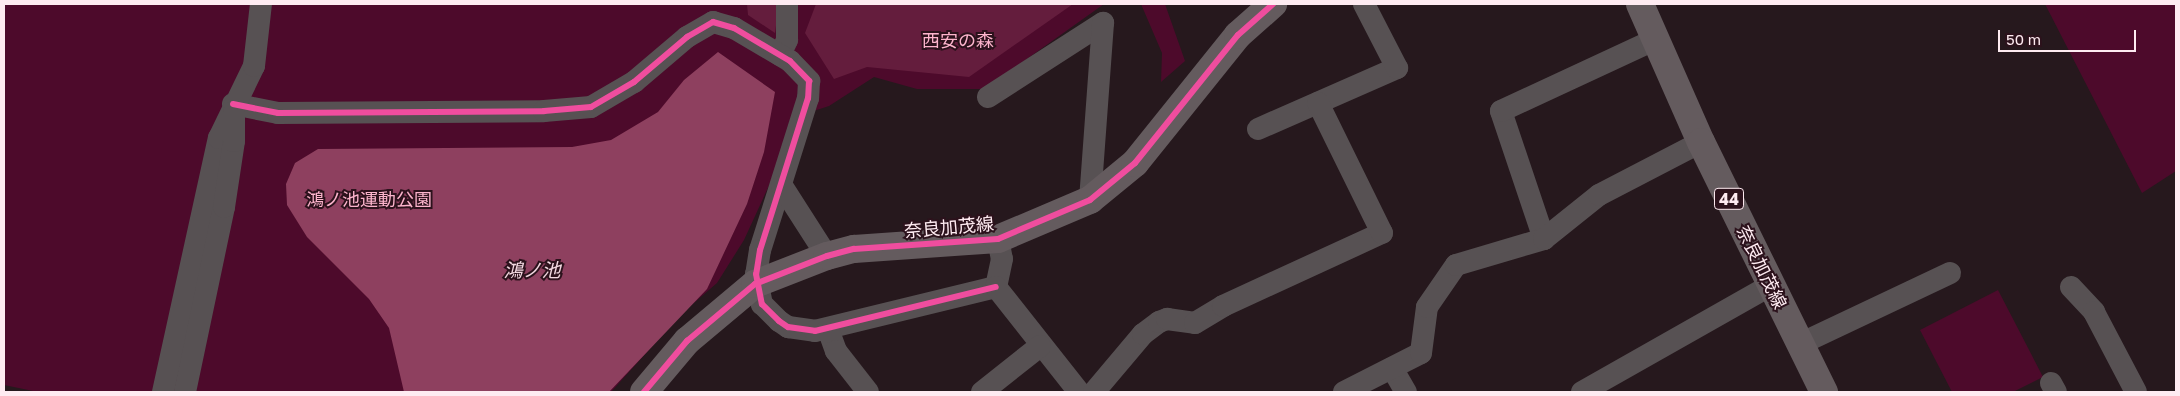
<!DOCTYPE html>
<html>
<head>
<meta charset="utf-8">
<style>
	body { margin:0 }
	#map { position:relative; width:2180px; height:396px; overflow:hidden; background:#26181d; font-family:"Golos Text","Noto Sans JP",sans-serif }
	div>[style] { position:absolute }
	[style*='--x'] { left:calc(var(--x)*1px); top:calc(var(--y)*1px); width:calc(var(--w)*1px); rotate:calc(var(--a)*1deg) }
	.green>* { inset:0; background:#4d0a2b }
	.forest>* { inset:0; background:#641d3d }
	.water>* { inset:0; background:#8e405f }
	.minor>* { height:22px; margin:-11px; padding:0 11px; transform-origin:11px; border-radius:11px; background:#575153 }
	.primary>* { height:28px; margin:-14px; padding:0 14px; transform-origin:14px; border-radius:14px; background:#645b5e }
	.cycleway>* { height:6px; margin:-3px; padding:0 3px; transform-origin:3px; border-radius:3px; background:#ef4d9e }
	span { translate:-50% -50%; white-space:nowrap; text-align:center; line-height:1.15; -webkit-text-stroke:4px #2c121c; paint-order:stroke }
	.shield-label span { padding:1px 4px; background:#2c121c; border:1px solid; border-radius:4px; -webkit-text-stroke-width:0 }
	.shield-label { font-size:16px; color:#feebf1; font-weight:700 }
	.park-label { font-size:18px; color:#fcb4cc }
	.street-label { font-size:18px; color:#feebf1 }
	.water-label { font-size:19px; color:#f2d8e0; font-style:italic }
	.frame { position:absolute; inset:0; border:5px solid #feebf1; pointer-events:none }
	.scale { position:absolute; left:1998px; top:30px; width:138px; height:22px; box-sizing:border-box; border:2px solid #feebf1; border-top:0; padding-left:6px; font-size:15px; line-height:18px; white-space:nowrap; color:#feebf1; -webkit-text-stroke:4px #2c121c; paint-order:stroke }
</style>
</head>
<body>
<div id="map">
	<div class="green">
		<i style="clip-path:polygon(4px 4px,1104px 4px,985px 89px,917px 89px,874px 77px,829px 106px,795px 117px,783px 155px,744px 240px,717px 283px,681px 314px,611px 392px,38px 392px,4px 385px)"></i>
		<i style="clip-path:polygon(1141px 4px,1165px 4px,1185px 61px,1161px 82px,1162px 53px)"></i>
		<i style="clip-path:polygon(2045px 4px,2176px 4px,2176px 171px,2142px 193px)"></i>
		<i style="clip-path:polygon(1998px 290px,2043px 377px,2013px 392px,1952px 392px,1920px 330px)"></i>
	</div>
	<div class="forest">
		<i style="clip-path:polygon(747px 4px,779px 4px,775px 33px,748px 15px)"></i>
		<i style="clip-path:polygon(816px 4px,1073px 4px,969px 77px,867px 67px,834px 79px,805px 33px)"></i>
	</div>
	<div class="water">
		<i style="clip-path:polygon(718px 52px,775px 92px,764px 152px,747px 204px,707px 289px,609px 392px,404px 392px,389px 328px,369px 299px,307px 237px,287px 205px,286px 184px,295px 163px,318px 149px,572px 147px,611px 140px,658px 112px,684px 80px)"></i>
	</div>
	<div class="minor">
		<i style="--x:780;--y:55;--w:17;--a:-65"></i>
		<i style="--x:787;--y:40;--w:36;--a:-90"></i>
		<i style="--x:988;--y:97;--w:137;--a:-32.8"></i>
		<i style="--x:1103;--y:23;--w:177;--a:94.2"></i>
		<i style="--x:233;--y:104;--w:46;--a:11.3"></i>
		<i style="--x:278;--y:113;--w:266;--a:-0.4"></i>
		<i style="--x:544;--y:111;--w:47;--a:-4.9"></i>
		<i style="--x:591;--y:107;--w:50;--a:-30.2"></i>
		<i style="--x:634;--y:82;--w:70;--a:-40.3"></i>
		<i style="--x:687;--y:37;--w:30;--a:-30"></i>
		<i style="--x:713;--y:22;--w:22;--a:16"></i>
		<i style="--x:734;--y:28;--w:65;--a:30.5"></i>
		<i style="--x:790;--y:61;--w:28;--a:46"></i>
		<i style="--x:809;--y:81;--w:17;--a:93"></i>
		<i style="--x:808;--y:98;--w:159;--a:107.5"></i>
		<i style="--x:760;--y:250;--w:24;--a:99"></i>
		<i style="--x:756;--y:274;--w:31;--a:79"></i>
		<i style="--x:762;--y:304;--w:24;--a:45"></i>
		<i style="--x:779;--y:321;--w:11;--a:34"></i>
		<i style="--x:788;--y:327;--w:27;--a:8"></i>
		<i style="--x:815;--y:331;--w:186;--a:-13.7"></i>
		<i style="--x:1258;--y:129;--w:152;--a:-23.7"></i>
		<i style="--x:1397;--y:68;--w:72;--a:-117.3"></i>
		<i style="--x:782;--y:186;--w:83;--a:57.3"></i>
		<i style="--x:998;--y:239;--w:20;--a:79"></i>
		<i style="--x:1002;--y:259;--w:29;--a:102"></i>
		<i style="--x:996;--y:287;--w:134;--a:51.7"></i>
		<i style="--x:1544;--y:239;--w:135;--a:-108.6"></i>
		<i style="--x:1501;--y:111;--w:171;--a:-24.9"></i>
		<i style="--x:2071;--y:287;--w:34;--a:47"></i>
		<i style="--x:2094;--y:312;--w:90;--a:62.3"></i>
		<i style="--x:828;--y:329;--w:23;--a:70"></i>
		<i style="--x:836;--y:351;--w:52;--a:52"></i>
		<i style="--x:1800;--y:344;--w:166;--a:-25.3"></i>
		<i style="--x:1392;--y:368;--w:28;--a:60"></i>
		<i style="--x:2051;--y:383;--w:10;--a:61"></i>
		<i style="--x:163;--y:392;--w:260;--a:-77.6"></i>
		<i style="--x:219;--y:138;--w:80;--a:-64.1"></i>
		<i style="--x:254;--y:66;--w:62;--a:-83.6"></i>
		<i style="--x:185;--y:392;--w:189;--a:-78.1"></i>
		<i style="--x:224;--y:207;--w:67;--a:-81.4"></i>
		<i style="--x:234;--y:141;--w:29;--a:-90"></i>
		<i style="--x:982;--y:392;--w:74;--a:-38.4"></i>
		<i style="--x:1094;--y:392;--w:76;--a:-49.8"></i>
		<i style="--x:1143;--y:334;--w:20;--a:-37"></i>
		<i style="--x:1159;--y:322;--w:9;--a:-21"></i>
		<i style="--x:1167;--y:319;--w:28;--a:8"></i>
		<i style="--x:1195;--y:323;--w:33;--a:-31"></i>
		<i style="--x:1223;--y:306;--w:175;--a:-24.7"></i>
		<i style="--x:1382;--y:233;--w:145;--a:-116.2"></i>
		<i style="--x:1344;--y:392;--w:86;--a:-26.9"></i>
		<i style="--x:1421;--y:353;--w:46;--a:-82.6"></i>
		<i style="--x:1427;--y:307;--w:51;--a:-55.4"></i>
		<i style="--x:1456;--y:265;--w:92;--a:-16.5"></i>
		<i style="--x:1544;--y:239;--w:70;--a:-38.7"></i>
		<i style="--x:1599;--y:195;--w:115;--a:-27.5"></i>
		<i style="--x:1582;--y:392;--w:217;--a:-29.5"></i>
	</div>
	<div class="primary">
		<i style="--x:1640;--y:4;--w:151;--a:66.2"></i>
		<i style="--x:1701;--y:142;--w:279;--a:63.8"></i>
		<i style="--x:644;--y:392;--w:67;--a:-49.9"></i>
		<i style="--x:687;--y:341;--w:89;--a:-40"></i>
		<i style="--x:755;--y:284;--w:77;--a:-21.3"></i>
		<i style="--x:827;--y:256;--w:28;--a:-15"></i>
		<i style="--x:854;--y:249;--w:144;--a:-4"></i>
		<i style="--x:998;--y:239;--w:100;--a:-23"></i>
		<i style="--x:1090;--y:200;--w:58;--a:-39.4"></i>
		<i style="--x:1135;--y:163;--w:164;--a:-51.2"></i>
		<i style="--x:1238;--y:35;--w:47;--a:-41.5"></i>
	</div>
	<div class="cycleway">
		<i style="--x:233;--y:104;--w:46;--a:11.3"></i>
		<i style="--x:278;--y:113;--w:266;--a:-0.4"></i>
		<i style="--x:544;--y:111;--w:47;--a:-4.9"></i>
		<i style="--x:591;--y:107;--w:50;--a:-30.2"></i>
		<i style="--x:634;--y:82;--w:70;--a:-40.3"></i>
		<i style="--x:687;--y:37;--w:30;--a:-30"></i>
		<i style="--x:713;--y:22;--w:22;--a:16"></i>
		<i style="--x:734;--y:28;--w:65;--a:30.5"></i>
		<i style="--x:790;--y:61;--w:28;--a:46"></i>
		<i style="--x:809;--y:81;--w:17;--a:93"></i>
		<i style="--x:808;--y:98;--w:159;--a:107.5"></i>
		<i style="--x:760;--y:250;--w:24;--a:99"></i>
		<i style="--x:756;--y:274;--w:31;--a:79"></i>
		<i style="--x:762;--y:304;--w:24;--a:45"></i>
		<i style="--x:779;--y:321;--w:11;--a:34"></i>
		<i style="--x:788;--y:327;--w:27;--a:8"></i>
		<i style="--x:815;--y:331;--w:186;--a:-13.7"></i>
		<i style="--x:644;--y:392;--w:67;--a:-49.9"></i>
		<i style="--x:687;--y:341;--w:89;--a:-40"></i>
		<i style="--x:755;--y:284;--w:77;--a:-21.3"></i>
		<i style="--x:827;--y:256;--w:28;--a:-15"></i>
		<i style="--x:854;--y:249;--w:144;--a:-4"></i>
		<i style="--x:998;--y:239;--w:100;--a:-23"></i>
		<i style="--x:1090;--y:200;--w:58;--a:-39.4"></i>
		<i style="--x:1135;--y:163;--w:164;--a:-51.2"></i>
		<i style="--x:1238;--y:35;--w:47;--a:-41.5"></i>
	</div>
	<div class="shield-label">
		<span style="left:1729px;top:199px">44</span>
	</div>
	<div class="park-label">
		<span style="left:958px;top:40px">西安の森</span>
		<span style="left:369px;top:199px">鴻ノ池運動公園</span>
	</div>
	<div class="street-label">
		<span style="left:949px;top:227px;rotate:-5deg">奈良加茂線</span>
		<span style="left:1762px;top:267px;rotate:64deg">奈良加茂線</span>
	</div>
	<div class="water-label">
		<span style="left:532px;top:270px">鴻ノ池</span>
	</div>
	<div class="frame"></div>
	<div class="scale">50 m</div>
</div>
</body>
</html>
